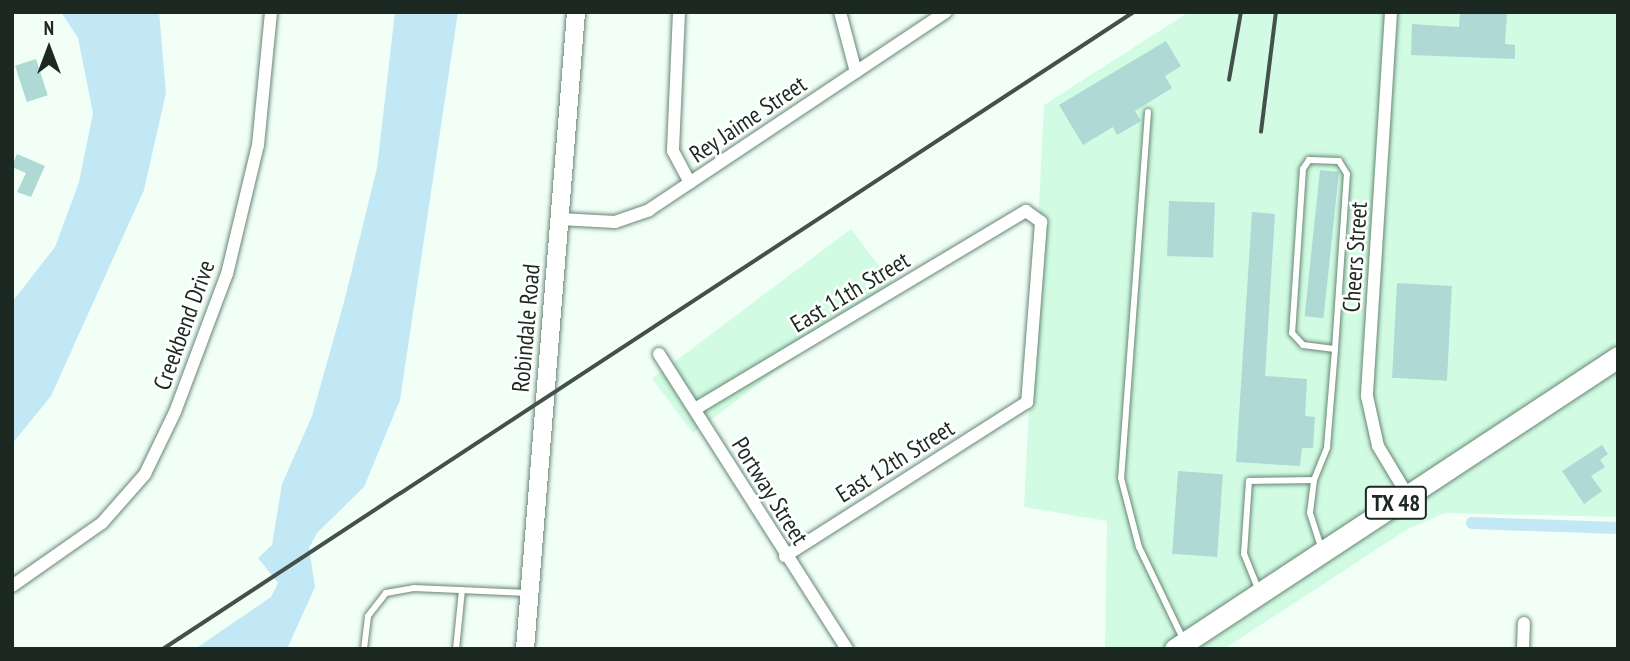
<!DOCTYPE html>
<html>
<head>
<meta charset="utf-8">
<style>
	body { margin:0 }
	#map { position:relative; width:1630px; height:661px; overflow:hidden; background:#f1fff7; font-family:"PT Sans Narrow",sans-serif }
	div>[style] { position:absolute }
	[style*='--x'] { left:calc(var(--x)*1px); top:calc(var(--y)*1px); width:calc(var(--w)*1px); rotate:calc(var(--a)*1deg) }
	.built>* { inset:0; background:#d1fce3; transform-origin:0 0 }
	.water>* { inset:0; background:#c3e8f5 }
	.canal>* { height:12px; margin:-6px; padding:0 6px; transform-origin:6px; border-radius:6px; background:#c3e8f5 }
	.building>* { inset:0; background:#aed9d5; transform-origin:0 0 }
	.roads { filter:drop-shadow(0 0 2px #678675) drop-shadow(0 0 2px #678675) }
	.lane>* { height:6px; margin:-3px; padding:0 3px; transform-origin:3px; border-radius:3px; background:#fff }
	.street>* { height:12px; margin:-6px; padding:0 6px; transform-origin:6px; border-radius:6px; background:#fff }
	.secondary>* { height:18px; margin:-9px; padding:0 9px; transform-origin:9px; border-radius:9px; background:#fff }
	.primary>* { height:21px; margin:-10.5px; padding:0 10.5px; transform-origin:10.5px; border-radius:10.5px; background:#fff }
	.rail>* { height:3.5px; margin:-1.75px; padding:0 1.75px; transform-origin:1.75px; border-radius:1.75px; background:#44514a }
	span { translate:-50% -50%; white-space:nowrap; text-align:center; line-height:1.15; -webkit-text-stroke:5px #fff; paint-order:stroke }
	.shield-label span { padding:2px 5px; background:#fff; border:2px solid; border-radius:5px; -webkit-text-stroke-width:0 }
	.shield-label { font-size:23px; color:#1c2922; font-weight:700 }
	.street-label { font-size:24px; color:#1c2922 }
	.frame { position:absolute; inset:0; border:14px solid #1c2922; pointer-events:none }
	.north { position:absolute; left:14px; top:14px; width:70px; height:70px; -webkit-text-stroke:5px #fff; paint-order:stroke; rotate:0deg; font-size:19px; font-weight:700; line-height:28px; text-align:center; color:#1c2922 }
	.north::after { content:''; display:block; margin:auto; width:24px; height:32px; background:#1c2922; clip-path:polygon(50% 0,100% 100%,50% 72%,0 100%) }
</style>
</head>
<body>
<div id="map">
	<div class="built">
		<i style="clip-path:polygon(1189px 12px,1618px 12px,1618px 517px,1444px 513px,1406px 530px,1224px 649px,1105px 649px,1107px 521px,1024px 507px,1044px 105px)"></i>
		<i style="left:851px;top:229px;width:68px;height:249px;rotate:53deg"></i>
	</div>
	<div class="water">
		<i style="clip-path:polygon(61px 12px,159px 12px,166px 93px,144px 190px,51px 396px,12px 444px,12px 302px,55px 247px,79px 182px,93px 113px,78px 38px)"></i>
		<i style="clip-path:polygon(395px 12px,458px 12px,400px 400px,364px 487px,317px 533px,309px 548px,315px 587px,287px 649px,195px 649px,271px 597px,278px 583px,258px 558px,272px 545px,282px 484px,312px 416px,344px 302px,377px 168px)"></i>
	</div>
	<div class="canal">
		<i style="--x:1472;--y:523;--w:146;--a:2"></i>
	</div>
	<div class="building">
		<i style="clip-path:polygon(1460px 12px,1507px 12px,1505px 44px,1515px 45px,1515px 59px,1411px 55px,1412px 24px,1459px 27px)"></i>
		<i style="clip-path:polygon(1166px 41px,1181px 66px,1165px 76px,1172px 88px,1135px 111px,1141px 121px,1117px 135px,1113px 127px,1083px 145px,1059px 105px)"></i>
		<i style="left:36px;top:59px;width:38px;height:22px;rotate:72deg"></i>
		<i style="clip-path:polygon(17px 154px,45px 166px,31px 197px,17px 192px,26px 173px,12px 167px)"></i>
		<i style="left:1320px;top:170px;width:19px;height:147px;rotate:6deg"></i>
		<i style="left:1169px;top:201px;width:46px;height:55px;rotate:2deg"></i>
		<i style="clip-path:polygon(1252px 212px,1275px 214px,1265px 376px,1307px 379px,1305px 416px,1315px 417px,1313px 448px,1302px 448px,1300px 466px,1236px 462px)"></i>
		<i style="left:1397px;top:283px;width:55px;height:95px;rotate:3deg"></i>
		<i style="clip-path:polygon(1602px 445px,1608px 454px,1600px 460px,1605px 467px,1591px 476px,1602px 491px,1584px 504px,1562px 471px)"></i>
		<i style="left:1178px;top:471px;width:45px;height:83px;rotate:4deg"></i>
	</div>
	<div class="roads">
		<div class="lane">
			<i style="--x:1148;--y:112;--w:367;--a:94.2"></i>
			<i style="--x:1121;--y:478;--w:71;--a:75.4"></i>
			<i style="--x:1139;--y:547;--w:104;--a:64.4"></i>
			<i style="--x:1322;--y:550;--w:39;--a:-108"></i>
			<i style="--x:1310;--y:513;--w:33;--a:-83"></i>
			<i style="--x:1314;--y:480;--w:35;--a:-68"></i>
			<i style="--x:1327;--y:447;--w:98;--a:-85.3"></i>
			<i style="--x:1335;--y:349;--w:175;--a:-86.1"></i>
			<i style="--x:1347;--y:174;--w:15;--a:-122"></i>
			<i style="--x:1339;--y:161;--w:30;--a:-178"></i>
			<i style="--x:1309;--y:160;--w:11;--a:124"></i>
			<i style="--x:1303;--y:169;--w:164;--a:93.8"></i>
			<i style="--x:1292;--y:333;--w:16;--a:47"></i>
			<i style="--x:1303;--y:345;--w:32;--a:7"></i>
			<i style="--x:1259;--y:591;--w:40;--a:-112"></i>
			<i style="--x:1244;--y:554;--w:73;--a:-86.1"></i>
			<i style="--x:1249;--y:481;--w:65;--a:-0.9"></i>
			<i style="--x:364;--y:649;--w:33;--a:-83"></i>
			<i style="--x:368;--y:616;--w:29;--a:-52"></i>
			<i style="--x:386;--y:593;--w:28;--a:-10"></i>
			<i style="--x:414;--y:588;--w:114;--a:2.5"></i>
			<i style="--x:456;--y:649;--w:59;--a:-84.2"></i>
		</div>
		<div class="street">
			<i style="--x:679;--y:12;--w:139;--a:92.5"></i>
			<i style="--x:673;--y:151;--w:36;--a:62"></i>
			<i style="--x:840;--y:12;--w:62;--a:75.1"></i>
			<i style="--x:1391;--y:12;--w:385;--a:93.6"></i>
			<i style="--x:1367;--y:396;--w:51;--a:77.6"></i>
			<i style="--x:1378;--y:446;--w:58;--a:59"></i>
			<i style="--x:560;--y:219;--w:55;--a:3.1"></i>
			<i style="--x:615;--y:222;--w:36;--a:-19"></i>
			<i style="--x:649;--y:210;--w:357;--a:-33.7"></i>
			<i style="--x:659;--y:354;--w:350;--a:57.5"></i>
			<i style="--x:695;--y:409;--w:386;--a:-30.9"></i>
			<i style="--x:1026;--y:211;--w:19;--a:36"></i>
			<i style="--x:1041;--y:222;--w:181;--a:94.4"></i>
			<i style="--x:1027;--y:402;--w:287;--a:147.5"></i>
			<i style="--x:12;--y:586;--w:110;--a:-35"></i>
			<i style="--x:102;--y:523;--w:65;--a:-48.7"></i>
			<i style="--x:145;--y:474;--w:69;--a:-64.2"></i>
			<i style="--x:175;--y:412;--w:147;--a:-69.4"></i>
			<i style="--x:227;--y:274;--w:133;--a:-76.5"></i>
			<i style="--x:258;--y:145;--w:134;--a:-84.4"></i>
			<i style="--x:1523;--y:649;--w:26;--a:-88"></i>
		</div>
		<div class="secondary">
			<i style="--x:525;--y:649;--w:639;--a:-85.42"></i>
		</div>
		<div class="primary">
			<i style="--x:1175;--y:649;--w:531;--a:-33.39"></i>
		</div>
	</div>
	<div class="rail">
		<i style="--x:1229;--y:80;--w:69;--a:-80"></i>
		<i style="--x:1261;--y:132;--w:121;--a:-82.9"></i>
		<i style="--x:163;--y:649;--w:1161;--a:-33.27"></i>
	</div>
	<div class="shield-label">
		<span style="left:1396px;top:503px">TX 48</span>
	</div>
	<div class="street-label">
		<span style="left:748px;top:119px;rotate:-34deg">Rey Jaime Street</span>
		<span style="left:1355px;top:257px;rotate:-86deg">Cheers Street</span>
		<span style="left:850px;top:292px;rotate:-31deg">East 11th Street</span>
		<span style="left:184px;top:325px;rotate:-70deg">Creekbend Drive</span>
		<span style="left:526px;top:328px;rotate:-85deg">Robindale Road</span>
		<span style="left:895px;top:461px;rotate:-32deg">East 12th Street</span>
		<span style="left:770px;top:491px;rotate:58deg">Portway Street</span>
	</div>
	<div class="frame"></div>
	<div class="north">N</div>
</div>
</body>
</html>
